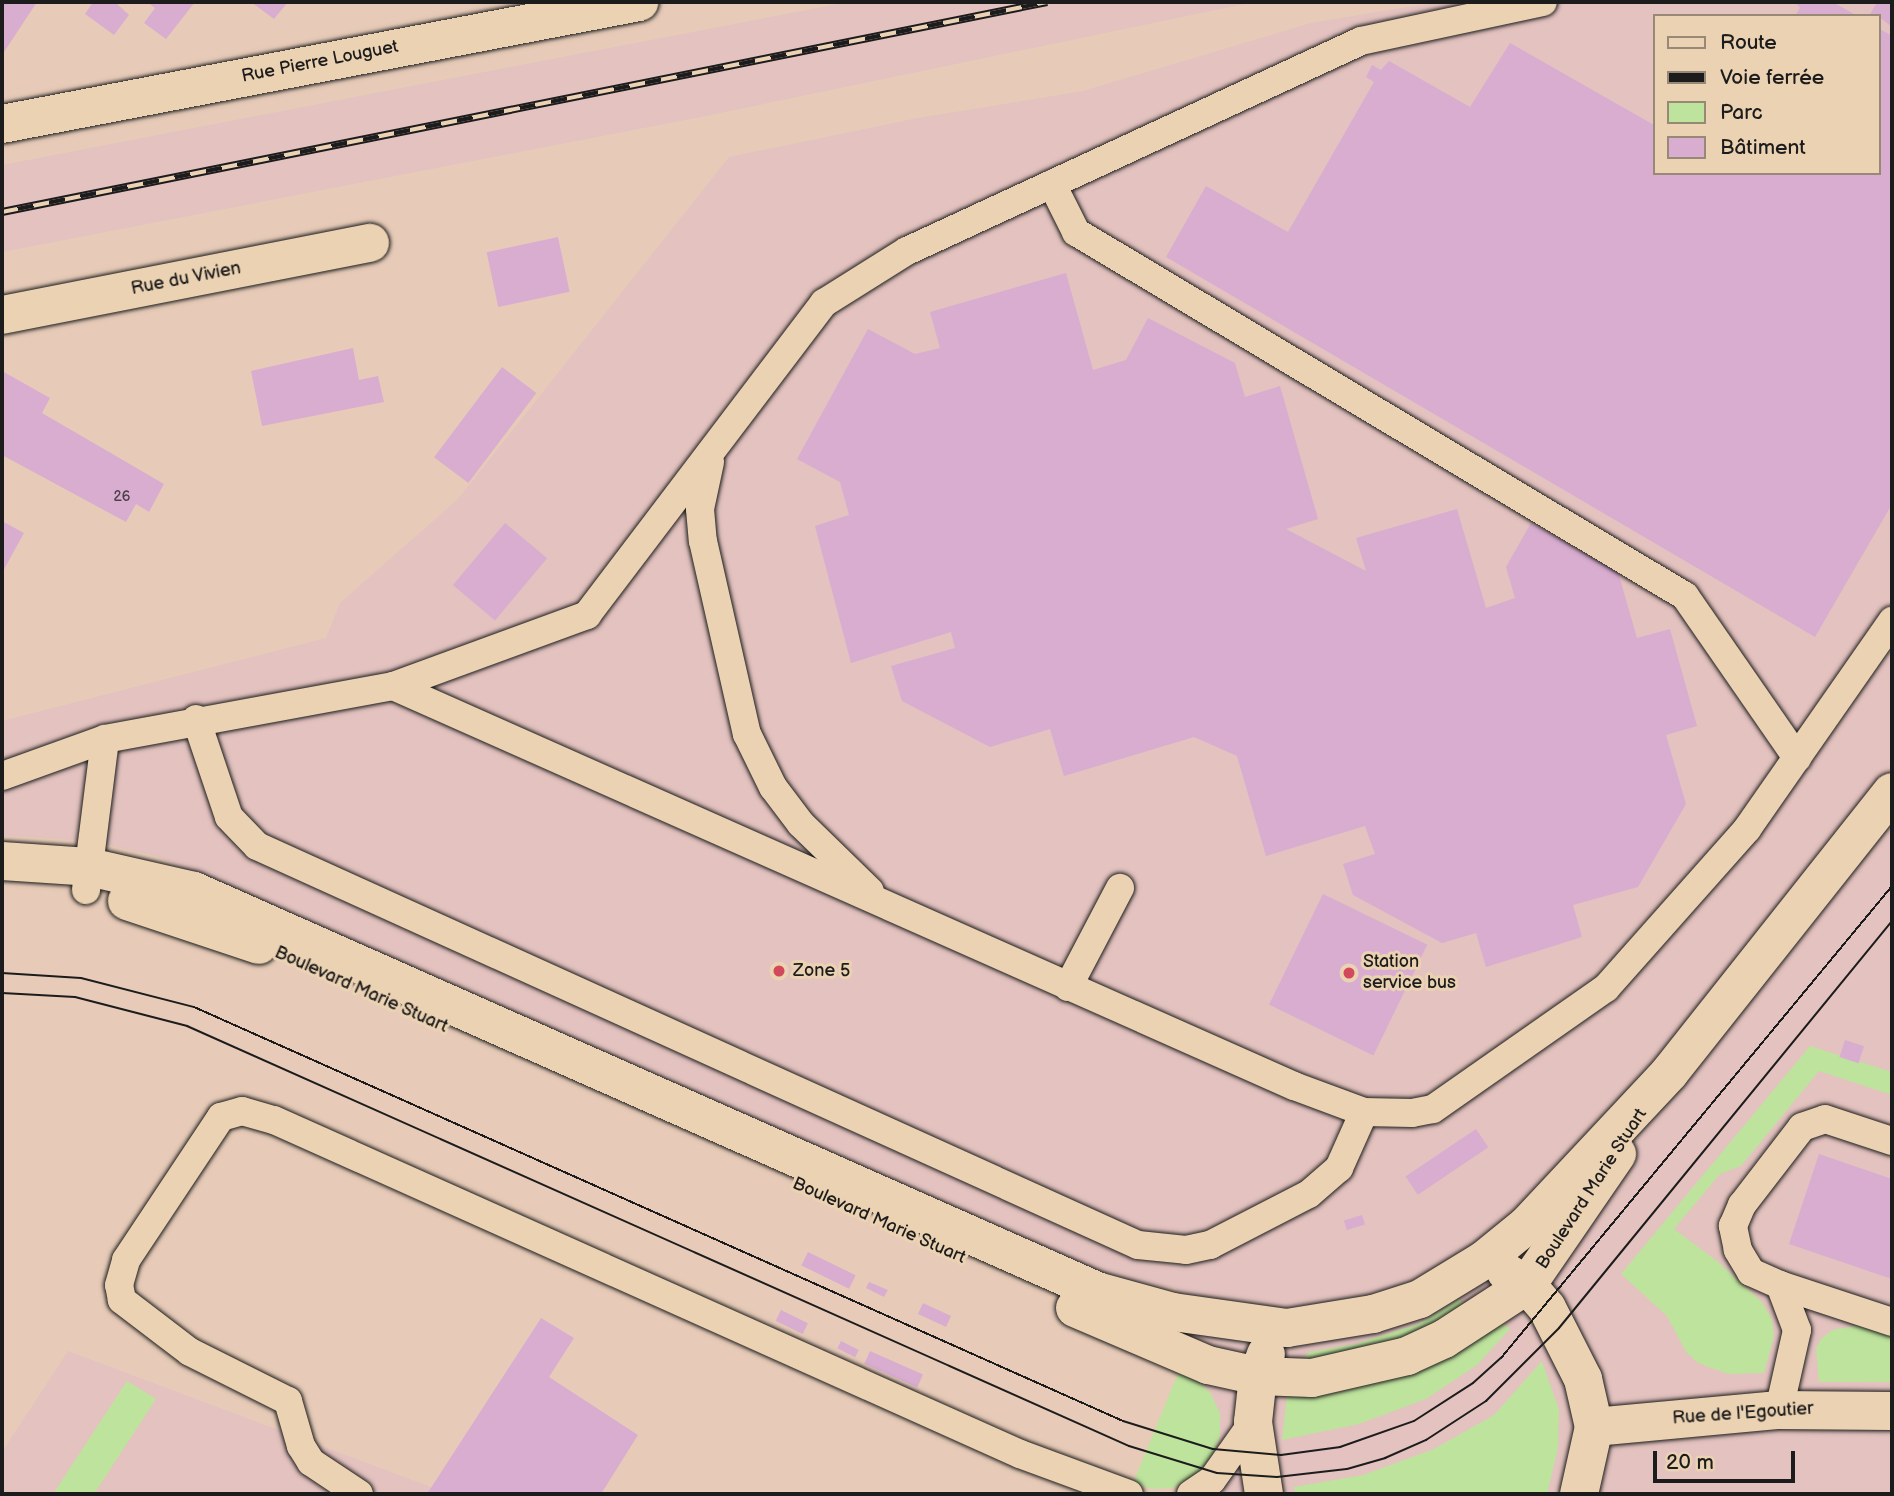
<!DOCTYPE html>
<html>
<head>
<meta charset="utf-8">
<style>
	body { margin:0 }
	#map { position:relative; width:1894px; height:1496px; overflow:hidden; background:#e7cbb8; font-family:"Balsamiq Sans",sans-serif }
	div>[style] { position:absolute }
	[style*='--x'] { left:calc(var(--x)*1px); top:calc(var(--y)*1px); width:calc(var(--w)*1px); rotate:calc(var(--a)*1deg) }
	.built>* { inset:0; background:#e3c2bf }
	.green>* { inset:0; background:#bee39d }
	.building>* { inset:0; background:#d9add0; transform-origin:0 0 }
	.roads { filter:drop-shadow(0 0 2px #1c1c1c) drop-shadow(0 0 2px #1c1c1c) }
	.lane>* { height:28px; margin:-14px; padding:0 14px; transform-origin:14px; border-radius:14px; background:#ebd2b2 }
	.street>* { height:38px; margin:-19px; padding:0 19px; transform-origin:19px; border-radius:19px; background:#ebd2b2 }
	.secondary>* { height:38px; margin:-19px; padding:0 19px; transform-origin:19px; border-radius:19px; background:#ebd2b2 }
	.tram>* { height:2px; margin:-1px; padding:0 1px; transform-origin:1px; border-radius:1px; background:#1c1c1c }
	.rail>* { height:8px; margin-top:-4px; transform-origin:0; background:repeating-linear-gradient(90deg,#ebd2b2 0 16px,#1c1c1c 0 32px); box-sizing:border-box; border-block:2px solid #1c1c1c }
	.dots>* { width:19px; height:19px; translate:-50% -50%; box-sizing:border-box; border:4px solid #ebd2b2; border-radius:50% }
	span { translate:-50% -50%; white-space:nowrap; text-align:center; line-height:1.15; -webkit-text-stroke:6px #ebd2b2; paint-order:stroke }
	.number-label { font-size:14px; color:#4b4049 }
	.number-label span { -webkit-text-stroke-width:0 }
	.street-label { font-size:18px; color:#1c1c1c }
	.poi-label { font-size:18px; color:#1c1c1c }
	.left { translate:0 -50%; text-align:left }
	.frame { position:absolute; inset:0; border:4px solid #1c1c1c; pointer-events:none }
	.legend { position:absolute; left:1653px; top:14px; width:228px; height:161px; box-sizing:border-box; background:#ebd2b2; border:2px solid #988976; margin:0; padding:9px 12px; list-style:none; font-size:21px; color:#1c1c1c }
	.legend li { display:flex; align-items:center; gap:14px; height:35px }
	.legend b { width:35px; border:2px solid #988976 }
	.scale { position:absolute; left:1653px; top:1451px; width:142px; height:32px; box-sizing:border-box; border:4px solid #1c1c1c; border-top:0; padding-left:9px; font-size:21px; line-height:24px; white-space:nowrap; color:#1c1c1c; -webkit-text-stroke:5px #ebd2b2; paint-order:stroke }
</style>
</head>
<body>
<div id="map">
	<div class="built">
		<i style="clip-path:polygon(848px 2px,1254px 2px,706px 116px,2px 252px,2px 165px)"></i>
		<i style="clip-path:polygon(evenodd,1438px 2px,1892px 2px,1892px 1494px,1194px 1494px,1176px 1288px,1101px 1277px,156px 856px,92px 841px,2px 835px,2px 721px,326px 638px,340px 603px,458px 499px,729px 157px,918px 118px,1083px 91px,1311px 23px,1438px 2px,1654px 16px,1878px 16px,1878px 173px,1654px 173px,1654px 16px)"></i>
		<i style="clip-path:polygon(68px 1351px,450px 1494px,2px 1494px,2px 1452px)"></i>
	</div>
	<div class="green">
		<i style="clip-path:polygon(1810px 1046px,1892px 1072px,1892px 1095px,1819px 1071px,1741px 1166px,1720px 1174px,1674px 1229px,1717px 1261px,1762px 1302px,1772px 1319px,1774px 1337px,1764px 1373px,1728px 1374px,1698px 1363px,1686px 1352px,1667px 1316px,1621px 1274px)"></i>
		<i style="clip-path:polygon(1459px 1299px,1467px 1308px,1424px 1335px,1302px 1361px,1309px 1352px,1355px 1344px,1418px 1324px)"></i>
		<i style="clip-path:polygon(1498px 1319px,1510px 1329px,1477px 1365px,1426px 1399px,1359px 1424px,1282px 1440px,1287px 1395px)"></i>
		<i style="clip-path:polygon(1865px 1324px,1892px 1334px,1892px 1382px,1819px 1382px,1816px 1348px,1821px 1339px,1832px 1330px)"></i>
		<i style="clip-path:polygon(1542px 1361px,1559px 1410px,1558px 1448px,1547px 1494px,1297px 1494px,1293px 1487px,1363px 1475px,1434px 1449px,1494px 1415px)"></i>
		<i style="clip-path:polygon(1179px 1371px,1196px 1379px,1210px 1392px,1220px 1413px,1220px 1436px,1213px 1457px,1202px 1470px,1173px 1488px,1152px 1489px,1133px 1483px)"></i>
		<i style="clip-path:polygon(127px 1381px,156px 1399px,94px 1494px,53px 1494px)"></i>
	</div>
	<div class="building">
		<i style="clip-path:polygon(2px 2px,37px 2px,2px 55px)"></i>
		<i style="clip-path:polygon(93px 2px,115px 2px,129px 15px,114px 35px,85px 14px)"></i>
		<i style="clip-path:polygon(147px 2px,195px 2px,166px 39px,144px 23px,155px 8px)"></i>
		<i style="clip-path:polygon(251px 2px,288px 2px,274px 19px)"></i>
		<i style="clip-path:polygon(1795px 2px,1833px 2px,1857px 16px,1795px 16px,1800px 8px)"></i>
		<i style="clip-path:polygon(1877px 2px,1892px 2px,1892px 27px,1878px 16px,1869px 16px)"></i>
		<i style="clip-path:polygon(1878px 28px,1892px 36px,1892px 504px,1815px 637px,1166px 257px,1206px 186px,1288px 232px,1374px 82px,1366px 77px,1372px 65px,1381px 70px,1389px 61px,1470px 107px,1510px 43px,1654px 125px,1654px 173px,1878px 173px)"></i>
		<i style="left:558px;top:237px;width:56px;height:73px;rotate:78deg"></i>
		<i style="clip-path:polygon(1066px 273px,1093px 370px,1126px 360px,1148px 318px,1235px 363px,1245px 397px,1280px 386px,1318px 519px,1286px 529px,1366px 571px,1356px 538px,1457px 509px,1486px 608px,1515px 598px,1506px 567px,1531px 523px,1618px 572px,1637px 638px,1670px 629px,1697px 726px,1666px 735px,1686px 804px,1638px 887px,1573px 905px,1582px 937px,1486px 967px,1476px 933px,1442px 943px,1353px 895px,1343px 864px,1375px 854px,1365px 826px,1266px 856px,1237px 756px,1194px 737px,1064px 776px,1050px 729px,990px 747px,902px 701px,891px 666px,955px 648px,951px 632px,851px 663px,815px 526px,849px 515px,840px 482px,797px 459px,868px 329px,915px 354px,940px 348px,930px 312px)"></i>
		<i style="clip-path:polygon(353px 348px,359px 380px,378px 376px,384px 402px,262px 426px,251px 371px)"></i>
		<i style="left:502px;top:367px;width:43px;height:113px;rotate:37deg"></i>
		<i style="clip-path:polygon(2px 371px,50px 398px,42px 413px,164px 484px,149px 512px,136px 504px,126px 522px,2px 455px)"></i>
		<i style="clip-path:polygon(2px 521px,24px 533px,2px 573px)"></i>
		<i style="left:505px;top:523px;width:55px;height:81px;rotate:40deg"></i>
		<i style="left:1323px;top:894px;width:116px;height:123px;rotate:26deg"></i>
		<i style="left:1845px;top:1040px;width:20px;height:18px;rotate:18deg"></i>
		<i style="left:1476px;top:1129px;width:22px;height:85px;rotate:56deg"></i>
		<i style="clip-path:polygon(1819px 1154px,1892px 1179px,1892px 1279px,1789px 1244px)"></i>
		<i style="left:1362px;top:1215px;width:10px;height:19px;rotate:73deg"></i>
		<i style="left:808px;top:1252px;width:53px;height:15px;rotate:26deg"></i>
		<i style="clip-path:polygon(869px 1282px,888px 1290px,884px 1297px,866px 1288px)"></i>
		<i style="left:923px;top:1303px;width:31px;height:12px;rotate:25deg"></i>
		<i style="left:781px;top:1310px;width:30px;height:12px;rotate:26deg"></i>
		<i style="clip-path:polygon(541px 1318px,574px 1338px,549px 1377px,638px 1435px,601px 1494px,427px 1494px)"></i>
		<i style="left:841px;top:1341px;width:20px;height:8px;rotate:27deg"></i>
		<i style="left:870px;top:1351px;width:58px;height:14px;rotate:24deg"></i>
	</div>
	<div class="roads">
		<div class="lane">
			<i style="--x:1052;--y:184;--w:54;--a:63.4"></i>
			<i style="--x:1076;--y:232;--w:709;--a:30.87"></i>
			<i style="--x:1685;--y:596;--w:197;--a:55.3"></i>
			<i style="--x:710;--y:462;--w:48;--a:102"></i>
			<i style="--x:700;--y:509;--w:32;--a:85"></i>
			<i style="--x:703;--y:541;--w:198;--a:77.2"></i>
			<i style="--x:747;--y:734;--w:59;--a:63.9"></i>
			<i style="--x:773;--y:787;--w:46;--a:52.9"></i>
			<i style="--x:801;--y:824;--w:96;--a:44.2"></i>
			<i style="--x:393;--y:686;--w:986;--a:23.94"></i>
			<i style="--x:1294;--y:1086;--w:75;--a:20.4"></i>
			<i style="--x:1364;--y:1112;--w:48;--a:1.2"></i>
			<i style="--x:1412;--y:1113;--w:21;--a:-11"></i>
			<i style="--x:1433;--y:1109;--w:211;--a:-35"></i>
			<i style="--x:1606;--y:988;--w:213;--a:-48.4"></i>
			<i style="--x:1747;--y:829;--w:254;--a:-55.1"></i>
			<i style="--x:196;--y:719;--w:103;--a:71.4"></i>
			<i style="--x:229;--y:817;--w:40;--a:46"></i>
			<i style="--x:257;--y:846;--w:967;--a:24.37"></i>
			<i style="--x:1138;--y:1245;--w:48;--a:5.9"></i>
			<i style="--x:1186;--y:1250;--w:25;--a:-12"></i>
			<i style="--x:1210;--y:1245;--w:111;--a:-27.3"></i>
			<i style="--x:1309;--y:1194;--w:40;--a:-41"></i>
			<i style="--x:1339;--y:1168;--w:61;--a:-65.9"></i>
			<i style="--x:2;--y:776;--w:109;--a:-19.8"></i>
			<i style="--x:105;--y:739;--w:293;--a:-10.4"></i>
			<i style="--x:393;--y:686;--w:207;--a:-20.1"></i>
			<i style="--x:587;--y:615;--w:392;--a:-52.8"></i>
			<i style="--x:824;--y:303;--w:98;--a:-32.1"></i>
			<i style="--x:907;--y:251;--w:500;--a:-24.82"></i>
			<i style="--x:1361;--y:41;--w:186;--a:-12.1"></i>
			<i style="--x:86;--y:890;--w:152;--a:-82.8"></i>
			<i style="--x:1068;--y:987;--w:112;--a:-62.3"></i>
			<i style="--x:1780;--y:1285;--w:118;--a:18.3"></i>
			<i style="--x:1779;--y:1410;--w:82;--a:-77.3"></i>
			<i style="--x:1797;--y:1330;--w:48;--a:-110.7"></i>
			<i style="--x:1780;--y:1285;--w:32;--a:-156"></i>
			<i style="--x:1751;--y:1272;--w:26;--a:-121"></i>
			<i style="--x:1738;--y:1250;--w:25;--a:-102"></i>
			<i style="--x:1733;--y:1226;--w:23;--a:-67"></i>
			<i style="--x:1742;--y:1205;--w:98;--a:-52.4"></i>
			<i style="--x:1802;--y:1127;--w:24;--a:-19"></i>
			<i style="--x:1825;--y:1119;--w:71;--a:18.2"></i>
			<i style="--x:359;--y:1494;--w:58;--a:-146.3"></i>
			<i style="--x:311;--y:1462;--w:19;--a:-122"></i>
			<i style="--x:301;--y:1446;--w:47;--a:-106.1"></i>
			<i style="--x:288;--y:1401;--w:110;--a:-153.4"></i>
			<i style="--x:190;--y:1352;--w:86;--a:-142.6"></i>
			<i style="--x:122;--y:1300;--w:15;--a:-101"></i>
			<i style="--x:119;--y:1285;--w:26;--a:-74"></i>
			<i style="--x:126;--y:1260;--w:172;--a:-56.4"></i>
			<i style="--x:221;--y:1117;--w:22;--a:-16"></i>
			<i style="--x:242;--y:1111;--w:33;--a:16"></i>
			<i style="--x:274;--y:1120;--w:817;--a:24.12"></i>
			<i style="--x:1020;--y:1454;--w:116;--a:20.2"></i>
			<i style="--x:1191;--y:1494;--w:25;--a:-34"></i>
			<i style="--x:1212;--y:1480;--w:71;--a:-54.7"></i>
		</div>
		<div class="street">
			<i style="--x:2;--y:315;--w:375;--a:-11.1"></i>
			<i style="--x:1594;--y:1427;--w:186;--a:-5.3"></i>
			<i style="--x:1779;--y:1410;--w:113;--a:0.5"></i>
		</div>
		<div class="secondary">
			<i style="--x:2;--y:124;--w:649;--a:-10.84"></i>
			<i style="--x:2;--y:861;--w:87;--a:3.9"></i>
			<i style="--x:89;--y:867;--w:108;--a:12.9"></i>
			<i style="--x:194;--y:891;--w:988;--a:23.89"></i>
			<i style="--x:1097;--y:1291;--w:79;--a:15.4"></i>
			<i style="--x:1173;--y:1312;--w:115;--a:8"></i>
			<i style="--x:1287;--y:1328;--w:87;--a:-9.2"></i>
			<i style="--x:1373;--y:1314;--w:49;--a:-17.7"></i>
			<i style="--x:1420;--y:1299;--w:75;--a:-31.4"></i>
			<i style="--x:1484;--y:1260;--w:55;--a:-39.1"></i>
			<i style="--x:1527;--y:1225;--w:209;--a:-46.9"></i>
			<i style="--x:1670;--y:1072;--w:357;--a:-51.6"></i>
			<i style="--x:127;--y:901;--w:139;--a:18.4"></i>
			<i style="--x:1506;--y:1272;--w:25;--a:32"></i>
			<i style="--x:1527;--y:1285;--w:30;--a:49"></i>
			<i style="--x:1547;--y:1308;--w:80;--a:63.1"></i>
			<i style="--x:1583;--y:1379;--w:49;--a:77.1"></i>
			<i style="--x:1594;--y:1427;--w:69;--a:102.6"></i>
			<i style="--x:1075;--y:1308;--w:145;--a:23.2"></i>
			<i style="--x:1208;--y:1365;--w:51;--a:12.4"></i>
			<i style="--x:1258;--y:1376;--w:54;--a:2.1"></i>
			<i style="--x:1312;--y:1378;--w:98;--a:-13"></i>
			<i style="--x:1407;--y:1356;--w:41;--a:-24.7"></i>
			<i style="--x:1444;--y:1339;--w:99;--a:-33"></i>
			<i style="--x:1527;--y:1285;--w:159;--a:-55.5"></i>
			<i style="--x:1264;--y:1494;--w:73;--a:-98.7"></i>
			<i style="--x:1253;--y:1422;--w:46;--a:-83.8"></i>
			<i style="--x:1258;--y:1376;--w:23;--a:-70"></i>
		</div>
	</div>
	<div class="tram">
		<i style="--x:2;--y:973;--w:79;--a:3.6"></i>
		<i style="--x:81;--y:978;--w:117;--a:14.4"></i>
		<i style="--x:194;--y:1007;--w:1017;--a:24.02"></i>
		<i style="--x:1123;--y:1421;--w:94;--a:17.3"></i>
		<i style="--x:1213;--y:1449;--w:68;--a:5"></i>
		<i style="--x:1281;--y:1455;--w:60;--a:-7.7"></i>
		<i style="--x:1340;--y:1447;--w:78;--a:-19.4"></i>
		<i style="--x:1414;--y:1421;--w:70;--a:-32.8"></i>
		<i style="--x:1473;--y:1383;--w:38;--a:-42"></i>
		<i style="--x:1501;--y:1358;--w:613;--a:-50.36"></i>
		<i style="--x:2;--y:993;--w:73;--a:3.1"></i>
		<i style="--x:75;--y:997;--w:116;--a:14.5"></i>
		<i style="--x:187;--y:1026;--w:1031;--a:24.03"></i>
		<i style="--x:1129;--y:1446;--w:92;--a:17.1"></i>
		<i style="--x:1217;--y:1473;--w:60;--a:3.8"></i>
		<i style="--x:1277;--y:1477;--w:70;--a:-6.5"></i>
		<i style="--x:1347;--y:1469;--w:40;--a:-16"></i>
		<i style="--x:1385;--y:1458;--w:45;--a:-23.7"></i>
		<i style="--x:1426;--y:1440;--w:72;--a:-33"></i>
		<i style="--x:1486;--y:1401;--w:103;--a:-45"></i>
		<i style="--x:1559;--y:1328;--w:526;--a:-50.71"></i>
	</div>
	<div class="rail">
		<i style="--x:2;--y:212;--w:1066;--a:-11.36"></i>
	</div>
	<div class="dots">
		<i style="left:779px;top:971px;background:#d1495b"></i>
		<i style="left:1349px;top:973px;background:#d1495b"></i>
	</div>
	<div class="number-label">
		<span style="left:122px;top:497px">26</span>
	</div>
	<div class="street-label">
		<span style="left:320px;top:62px;rotate:-11deg">Rue Pierre Louguet</span>
		<span style="left:186px;top:279px;rotate:-11deg">Rue du Vivien</span>
		<span style="left:361px;top:990px;rotate:24deg">Boulevard Marie Stuart</span>
		<span style="left:1592px;top:1189px;rotate:-57deg">Boulevard Marie Stuart</span>
		<span style="left:879px;top:1221px;rotate:24deg">Boulevard Marie Stuart</span>
		<span style="left:1743px;top:1414px;rotate:-4deg">Rue de l'Egoutier</span>
	</div>
	<div class="poi-label">
		<span class="left" style="left:1363px;top:973px">Station<br>service bus</span>
		<span class="left" style="left:793px;top:971px">Zone 5</span>
	</div>
	<div class="frame"></div>
	<ul class="legend">
	<li><b style="height:9px;background:#ebd2b2"></b>Route</li>
	<li><b style="height:9px;background:#1c1c1c"></b>Voie ferrée</li>
	<li><b style="height:19px;background:#bee39d"></b>Parc</li>
	<li><b style="height:19px;background:#d9add0"></b>Bâtiment</li>
	</ul>
	<div class="scale">20 m</div>
</div>
</body>
</html>
